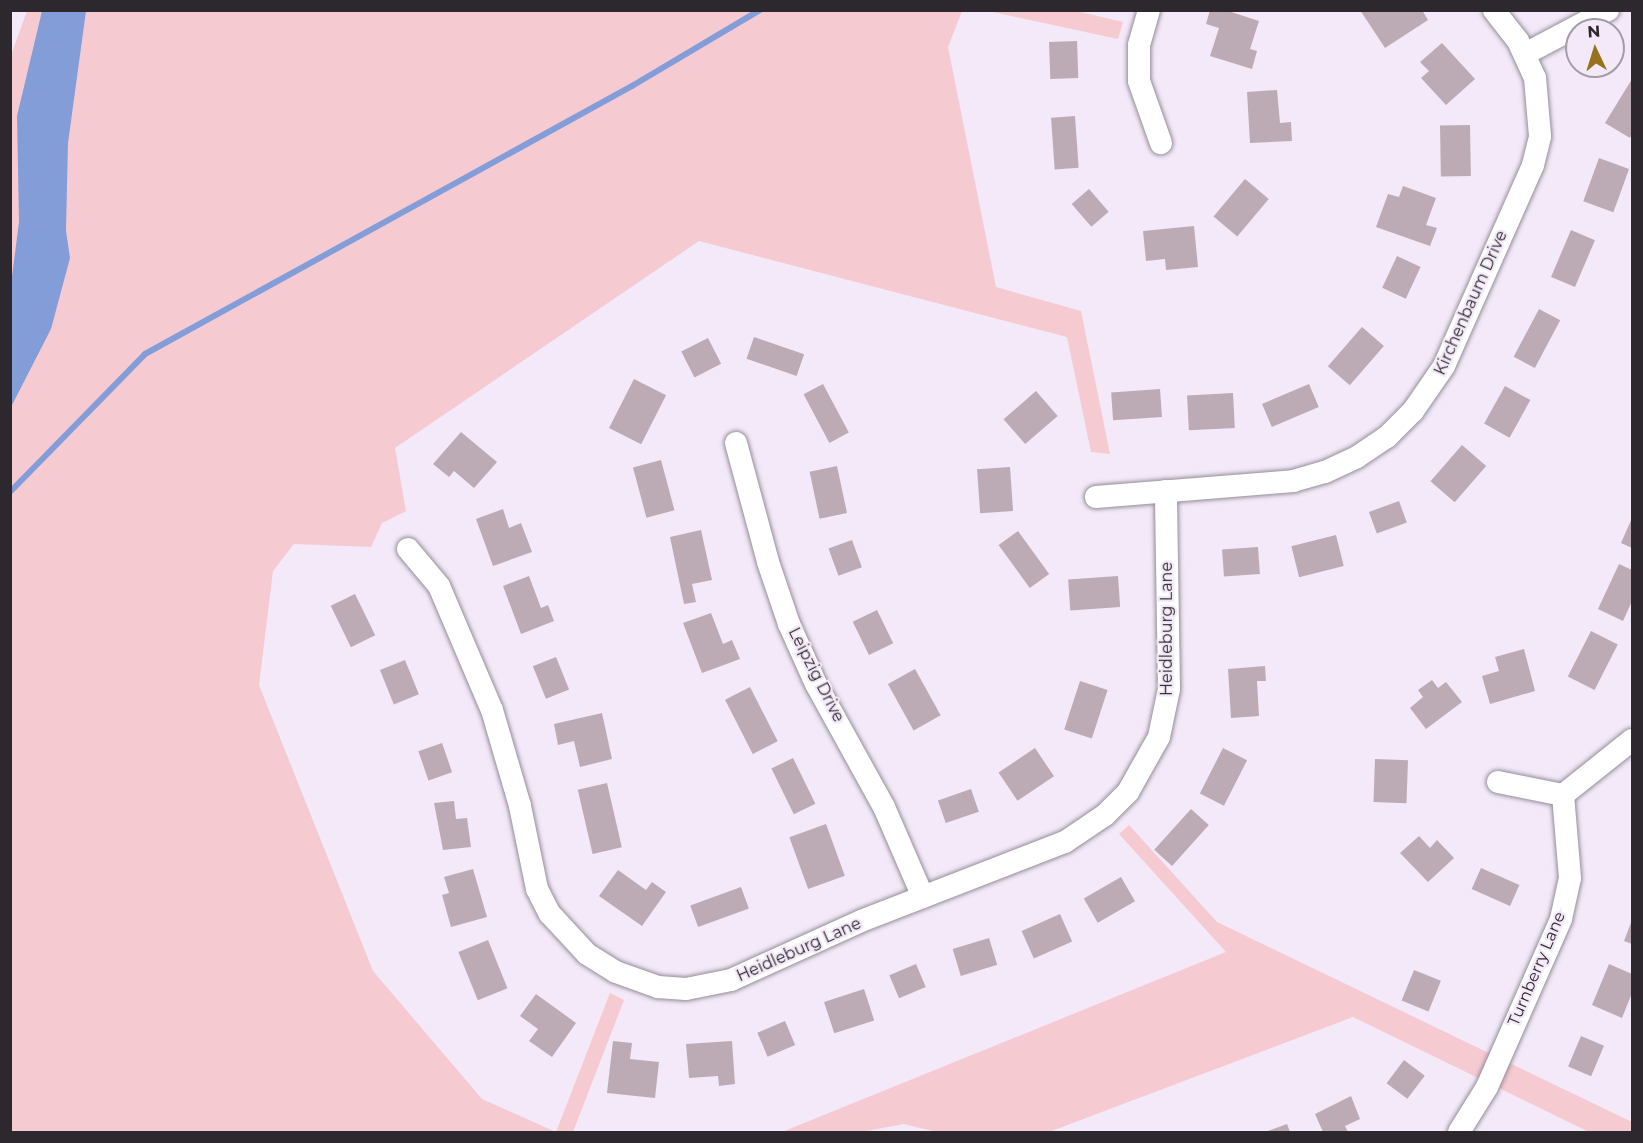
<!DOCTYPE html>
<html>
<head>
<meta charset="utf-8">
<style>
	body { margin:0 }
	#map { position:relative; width:1643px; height:1143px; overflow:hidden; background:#f3e9f8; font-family:Montserrat,sans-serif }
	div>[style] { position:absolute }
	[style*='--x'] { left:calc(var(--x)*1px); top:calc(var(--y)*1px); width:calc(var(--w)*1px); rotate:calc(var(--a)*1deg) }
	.green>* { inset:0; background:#f6cad1 }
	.water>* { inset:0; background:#839dd9 }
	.stream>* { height:6px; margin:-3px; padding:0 3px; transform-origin:3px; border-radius:3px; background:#839dd9 }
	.building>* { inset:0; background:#bcabb5; transform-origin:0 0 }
	.roads { filter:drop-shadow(0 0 2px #968d9a) drop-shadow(0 0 2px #968d9a) }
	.street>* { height:22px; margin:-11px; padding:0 11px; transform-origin:11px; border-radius:11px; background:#fff }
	span { translate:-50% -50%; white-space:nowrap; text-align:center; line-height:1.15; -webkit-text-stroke:4.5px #f3e9f8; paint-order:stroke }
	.street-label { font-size:16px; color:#2c282e }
	.frame { position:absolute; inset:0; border:12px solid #2c282e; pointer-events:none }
	.north { position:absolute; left:1565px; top:18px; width:60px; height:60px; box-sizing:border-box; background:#f3e9f8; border:2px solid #a39ca7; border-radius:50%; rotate:356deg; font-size:16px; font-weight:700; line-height:24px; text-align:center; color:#2c282e }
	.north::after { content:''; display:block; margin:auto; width:21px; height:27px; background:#97721c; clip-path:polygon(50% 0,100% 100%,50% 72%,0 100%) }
</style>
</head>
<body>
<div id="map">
	<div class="green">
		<i style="clip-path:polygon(27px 11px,962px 11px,948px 47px,996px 287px,1081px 311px,1110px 454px,1091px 452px,1067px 337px,699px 241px,395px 448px,406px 511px,382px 523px,371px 547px,294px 544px,273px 571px,259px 685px,373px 971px,482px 1099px,556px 1132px,610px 993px,624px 1000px,573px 1132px,11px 1132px,10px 58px)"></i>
		<i style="clip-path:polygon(988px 11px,1076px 11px,1123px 22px,1118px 39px)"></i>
		<i style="clip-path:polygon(1129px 825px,1217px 922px,1632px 1122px,1632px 1132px,1589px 1132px,1353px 1017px,1049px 1132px,937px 1132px,904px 1124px,861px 1132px,782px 1132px,1226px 952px,1119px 834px)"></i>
	</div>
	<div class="water">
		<i style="clip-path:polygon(42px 11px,86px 11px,68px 143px,66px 231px,70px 258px,51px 329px,11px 407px,10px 292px,19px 222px,17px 116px)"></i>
	</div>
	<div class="stream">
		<i style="--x:10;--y:492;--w:193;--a:-45.6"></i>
		<i style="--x:145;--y:354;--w:556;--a:-28.82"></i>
		<i style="--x:632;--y:86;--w:149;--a:-30.7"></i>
	</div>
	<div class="building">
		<i style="clip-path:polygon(1210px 10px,1225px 10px,1259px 21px,1250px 49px,1257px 51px,1252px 69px,1210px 56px,1219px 28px,1206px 24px)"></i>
		<i style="clip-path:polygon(1360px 10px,1422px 10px,1428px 20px,1385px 48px)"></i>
		<i style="left:1077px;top:41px;width:37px;height:28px;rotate:88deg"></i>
		<i style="clip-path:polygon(1442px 43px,1475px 79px,1446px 105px,1421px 78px,1429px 71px,1420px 62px)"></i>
		<i style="clip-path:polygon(1632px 79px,1632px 134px,1630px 138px,1605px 123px)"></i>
		<i style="clip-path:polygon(1277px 90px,1280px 123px,1291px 122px,1292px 141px,1250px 143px,1247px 92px)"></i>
		<i style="left:1075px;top:116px;width:52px;height:24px;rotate:86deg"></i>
		<i style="left:1470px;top:125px;width:51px;height:30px;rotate:89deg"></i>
		<i style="left:1599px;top:158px;width:32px;height:46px;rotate:20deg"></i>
		<i style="left:1245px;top:179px;width:31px;height:49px;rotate:40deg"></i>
		<i style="clip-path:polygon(1403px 186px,1436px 198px,1426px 225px,1437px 228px,1430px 246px,1376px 227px,1388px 194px,1399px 197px)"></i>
		<i style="left:1089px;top:189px;width:30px;height:23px;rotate:49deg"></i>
		<i style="clip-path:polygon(1194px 226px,1198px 267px,1166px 270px,1165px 259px,1146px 261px,1143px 231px)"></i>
		<i style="left:1571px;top:230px;width:26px;height:51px;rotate:23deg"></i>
		<i style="left:1397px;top:256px;width:26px;height:35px;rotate:25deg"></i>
		<i style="left:1539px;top:309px;width:24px;height:54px;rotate:28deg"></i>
		<i style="left:1362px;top:327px;width:29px;height:52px;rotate:41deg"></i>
		<i style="left:754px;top:337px;width:53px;height:23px;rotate:19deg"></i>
		<i style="left:708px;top:338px;width:29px;height:30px;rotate:63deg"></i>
		<i style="left:634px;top:379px;width:36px;height:55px;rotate:27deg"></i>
		<i style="left:823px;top:384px;width:55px;height:22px;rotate:62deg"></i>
		<i style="left:1309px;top:384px;width:25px;height:51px;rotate:67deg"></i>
		<i style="left:1505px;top:386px;width:29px;height:43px;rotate:29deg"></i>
		<i style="left:1160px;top:389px;width:28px;height:49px;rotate:86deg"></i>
		<i style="left:1036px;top:391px;width:33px;height:43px;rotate:49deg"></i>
		<i style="left:1233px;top:393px;width:35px;height:46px;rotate:87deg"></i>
		<i style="clip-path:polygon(461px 432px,497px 462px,474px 488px,454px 471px,449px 477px,433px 464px)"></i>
		<i style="left:1462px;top:445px;width:32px;height:48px;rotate:41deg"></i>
		<i style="left:661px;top:460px;width:52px;height:29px;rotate:75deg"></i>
		<i style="left:837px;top:466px;width:48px;height:28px;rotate:78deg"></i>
		<i style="left:1010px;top:467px;width:44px;height:33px;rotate:86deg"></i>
		<i style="left:1399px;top:501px;width:23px;height:32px;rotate:70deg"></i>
		<i style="clip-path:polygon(503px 509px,509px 528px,521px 523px,532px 552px,493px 566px,476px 519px)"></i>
		<i style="clip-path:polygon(1632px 518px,1632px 548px,1621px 543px)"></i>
		<i style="clip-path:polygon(701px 530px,712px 580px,692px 584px,696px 602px,684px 604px,670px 537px)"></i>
		<i style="left:1018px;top:531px;width:53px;height:24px;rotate:54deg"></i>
		<i style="left:1336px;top:535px;width:32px;height:46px;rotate:76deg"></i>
		<i style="left:852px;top:540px;width:29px;height:25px;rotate:70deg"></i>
		<i style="left:1258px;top:547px;width:27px;height:36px;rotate:86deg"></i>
		<i style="clip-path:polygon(1619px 564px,1632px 570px,1632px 601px,1623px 621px,1598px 609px)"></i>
		<i style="clip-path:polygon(529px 576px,541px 608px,548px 605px,554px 621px,521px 634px,503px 586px)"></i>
		<i style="left:1118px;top:576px;width:31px;height:50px;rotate:86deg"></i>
		<i style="left:355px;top:594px;width:46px;height:27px;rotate:64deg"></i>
		<i style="left:877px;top:610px;width:37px;height:27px;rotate:64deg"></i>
		<i style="clip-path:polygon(711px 613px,723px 644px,732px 640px,740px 659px,702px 673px,683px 623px)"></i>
		<i style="left:1591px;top:631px;width:30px;height:51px;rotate:27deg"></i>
		<i style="clip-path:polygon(1524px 649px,1535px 691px,1490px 704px,1482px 676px,1499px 671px,1495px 657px)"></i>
		<i style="left:556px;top:657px;width:35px;height:25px;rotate:68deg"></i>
		<i style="left:405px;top:660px;width:37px;height:27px;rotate:68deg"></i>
		<i style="clip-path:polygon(1265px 666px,1266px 681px,1257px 681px,1259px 716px,1231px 718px,1228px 669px)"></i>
		<i style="left:915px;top:669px;width:53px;height:31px;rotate:61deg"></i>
		<i style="clip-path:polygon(1432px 680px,1438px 688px,1446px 682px,1462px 702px,1426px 729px,1410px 708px,1423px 697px,1418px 690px)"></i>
		<i style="left:1080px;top:681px;width:29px;height:51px;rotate:18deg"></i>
		<i style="left:750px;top:687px;width:61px;height:28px;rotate:63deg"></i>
		<i style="clip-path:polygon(602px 713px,612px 759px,580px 767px,574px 741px,558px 745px,554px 724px)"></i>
		<i style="left:442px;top:743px;width:31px;height:25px;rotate:71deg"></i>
		<i style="left:1035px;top:748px;width:34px;height:44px;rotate:56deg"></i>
		<i style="left:1223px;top:748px;width:27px;height:51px;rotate:27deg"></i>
		<i style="left:793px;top:758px;width:51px;height:24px;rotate:64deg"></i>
		<i style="left:1375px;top:759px;width:33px;height:43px;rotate:2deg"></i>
		<i style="left:607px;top:783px;width:66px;height:30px;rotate:77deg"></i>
		<i style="left:971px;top:789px;width:24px;height:35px;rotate:71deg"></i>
		<i style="clip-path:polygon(454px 801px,456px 819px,467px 818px,471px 847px,443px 850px,434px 803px)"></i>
		<i style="left:1191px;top:809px;width:24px;height:55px;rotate:42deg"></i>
		<i style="left:826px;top:824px;width:55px;height:39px;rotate:70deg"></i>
		<i style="clip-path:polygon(1419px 836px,1430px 848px,1437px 840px,1454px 858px,1428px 882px,1400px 853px)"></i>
		<i style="left:1481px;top:868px;width:42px;height:23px;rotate:24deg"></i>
		<i style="clip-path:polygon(473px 869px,487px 917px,451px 927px,442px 895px,449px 893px,444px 877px)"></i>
		<i style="clip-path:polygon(618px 870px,646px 890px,652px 882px,666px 892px,642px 926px,599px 896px)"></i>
		<i style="left:1121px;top:877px;width:28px;height:43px;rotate:60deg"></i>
		<i style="left:741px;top:887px;width:23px;height:54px;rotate:70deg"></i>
		<i style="left:1060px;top:914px;width:30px;height:42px;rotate:66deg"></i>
		<i style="clip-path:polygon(1632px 920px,1632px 944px,1624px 941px)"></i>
		<i style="left:989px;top:938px;width:28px;height:38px;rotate:73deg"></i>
		<i style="left:488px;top:940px;width:52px;height:32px;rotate:68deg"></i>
		<i style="left:916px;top:964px;width:25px;height:29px;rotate:67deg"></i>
		<i style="clip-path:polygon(1609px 964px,1632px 974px,1632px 993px,1622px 1018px,1592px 1005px)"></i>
		<i style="left:1414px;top:970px;width:29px;height:33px;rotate:22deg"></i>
		<i style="left:864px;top:989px;width:33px;height:42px;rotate:72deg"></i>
		<i style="clip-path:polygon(536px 994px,576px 1023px,552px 1057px,529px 1041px,538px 1029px,520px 1016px)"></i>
		<i style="left:785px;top:1021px;width:26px;height:30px;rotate:67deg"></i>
		<i style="left:1581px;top:1036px;width:25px;height:33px;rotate:23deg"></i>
		<i style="clip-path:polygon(613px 1041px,632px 1043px,630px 1059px,659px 1062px,655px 1098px,607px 1093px)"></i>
		<i style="clip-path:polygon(732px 1041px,735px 1084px,719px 1086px,718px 1076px,689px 1078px,686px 1044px)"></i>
		<i style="left:1404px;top:1060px;width:26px;height:29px;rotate:37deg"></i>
		<i style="clip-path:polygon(1351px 1096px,1360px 1119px,1345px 1126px,1348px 1132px,1323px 1132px,1315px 1114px)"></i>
		<i style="clip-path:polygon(1287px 1124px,1290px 1132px,1265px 1132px)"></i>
	</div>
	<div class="roads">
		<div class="street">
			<i style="--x:1149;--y:10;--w:36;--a:106"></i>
			<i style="--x:1139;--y:45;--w:36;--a:90"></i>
			<i style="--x:1139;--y:81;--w:66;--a:70.5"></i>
			<i style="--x:1525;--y:54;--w:94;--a:-27.9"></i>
			<i style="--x:736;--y:443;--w:123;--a:74.9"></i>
			<i style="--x:768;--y:562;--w:65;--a:71.3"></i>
			<i style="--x:789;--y:624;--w:66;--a:65.8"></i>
			<i style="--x:816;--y:684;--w:141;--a:61.1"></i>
			<i style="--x:884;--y:807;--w:98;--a:66.6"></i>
			<i style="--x:1096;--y:497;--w:198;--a:-4.6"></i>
			<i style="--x:1293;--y:481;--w:33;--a:-16"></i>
			<i style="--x:1325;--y:472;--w:35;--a:-25"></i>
			<i style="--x:1357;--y:457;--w:36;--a:-34"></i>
			<i style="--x:1387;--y:437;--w:37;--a:-45"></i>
			<i style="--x:1413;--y:411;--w:55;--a:-55.4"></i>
			<i style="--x:1444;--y:366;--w:220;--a:-66.1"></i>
			<i style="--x:1533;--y:165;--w:30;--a:-76"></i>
			<i style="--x:1540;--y:136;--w:58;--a:-94.9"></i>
			<i style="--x:1535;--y:78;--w:41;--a:-114.7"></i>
			<i style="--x:1518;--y:41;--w:39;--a:-128"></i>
			<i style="--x:408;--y:549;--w:48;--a:50"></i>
			<i style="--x:439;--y:586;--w:135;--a:66.9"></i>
			<i style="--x:492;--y:710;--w:100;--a:73.7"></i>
			<i style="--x:520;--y:806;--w:85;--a:78.4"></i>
			<i style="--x:537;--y:889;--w:28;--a:63"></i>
			<i style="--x:550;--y:914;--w:54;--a:47.2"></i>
			<i style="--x:587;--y:954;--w:34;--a:32"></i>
			<i style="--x:616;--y:972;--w:45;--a:19.7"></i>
			<i style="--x:658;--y:987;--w:28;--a:4"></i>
			<i style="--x:686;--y:989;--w:46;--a:-11.3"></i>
			<i style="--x:731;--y:980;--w:143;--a:-24.4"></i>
			<i style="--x:861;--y:921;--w:219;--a:-21.2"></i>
			<i style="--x:1065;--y:842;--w:48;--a:-34"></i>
			<i style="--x:1105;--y:815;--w:33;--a:-45"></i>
			<i style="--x:1128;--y:792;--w:63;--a:-60.6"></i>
			<i style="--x:1159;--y:737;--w:49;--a:-78.2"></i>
			<i style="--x:1169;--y:689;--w:198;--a:-90.9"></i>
			<i style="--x:1498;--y:782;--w:66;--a:11.3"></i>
			<i style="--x:1563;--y:795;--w:88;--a:-38.6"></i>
			<i style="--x:1459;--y:1132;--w:53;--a:-58.1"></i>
			<i style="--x:1487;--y:1087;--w:184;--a:-66.2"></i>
			<i style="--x:1561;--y:919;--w:42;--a:-77.6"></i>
			<i style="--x:1570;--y:878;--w:83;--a:-94.8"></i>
		</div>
	</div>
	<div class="street-label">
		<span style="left:1471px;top:303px;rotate:-66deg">Kirchenbaum Drive</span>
		<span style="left:1167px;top:629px;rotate:-90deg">Heidleburg Lane</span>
		<span style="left:816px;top:675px;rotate:63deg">Leipzig Drive</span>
		<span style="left:799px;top:950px;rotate:-24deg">Heidleburg Lane</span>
		<span style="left:1537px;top:969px;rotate:-67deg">Turnberry Lane</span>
	</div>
	<div class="frame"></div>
	<div class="north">N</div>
</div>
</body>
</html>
